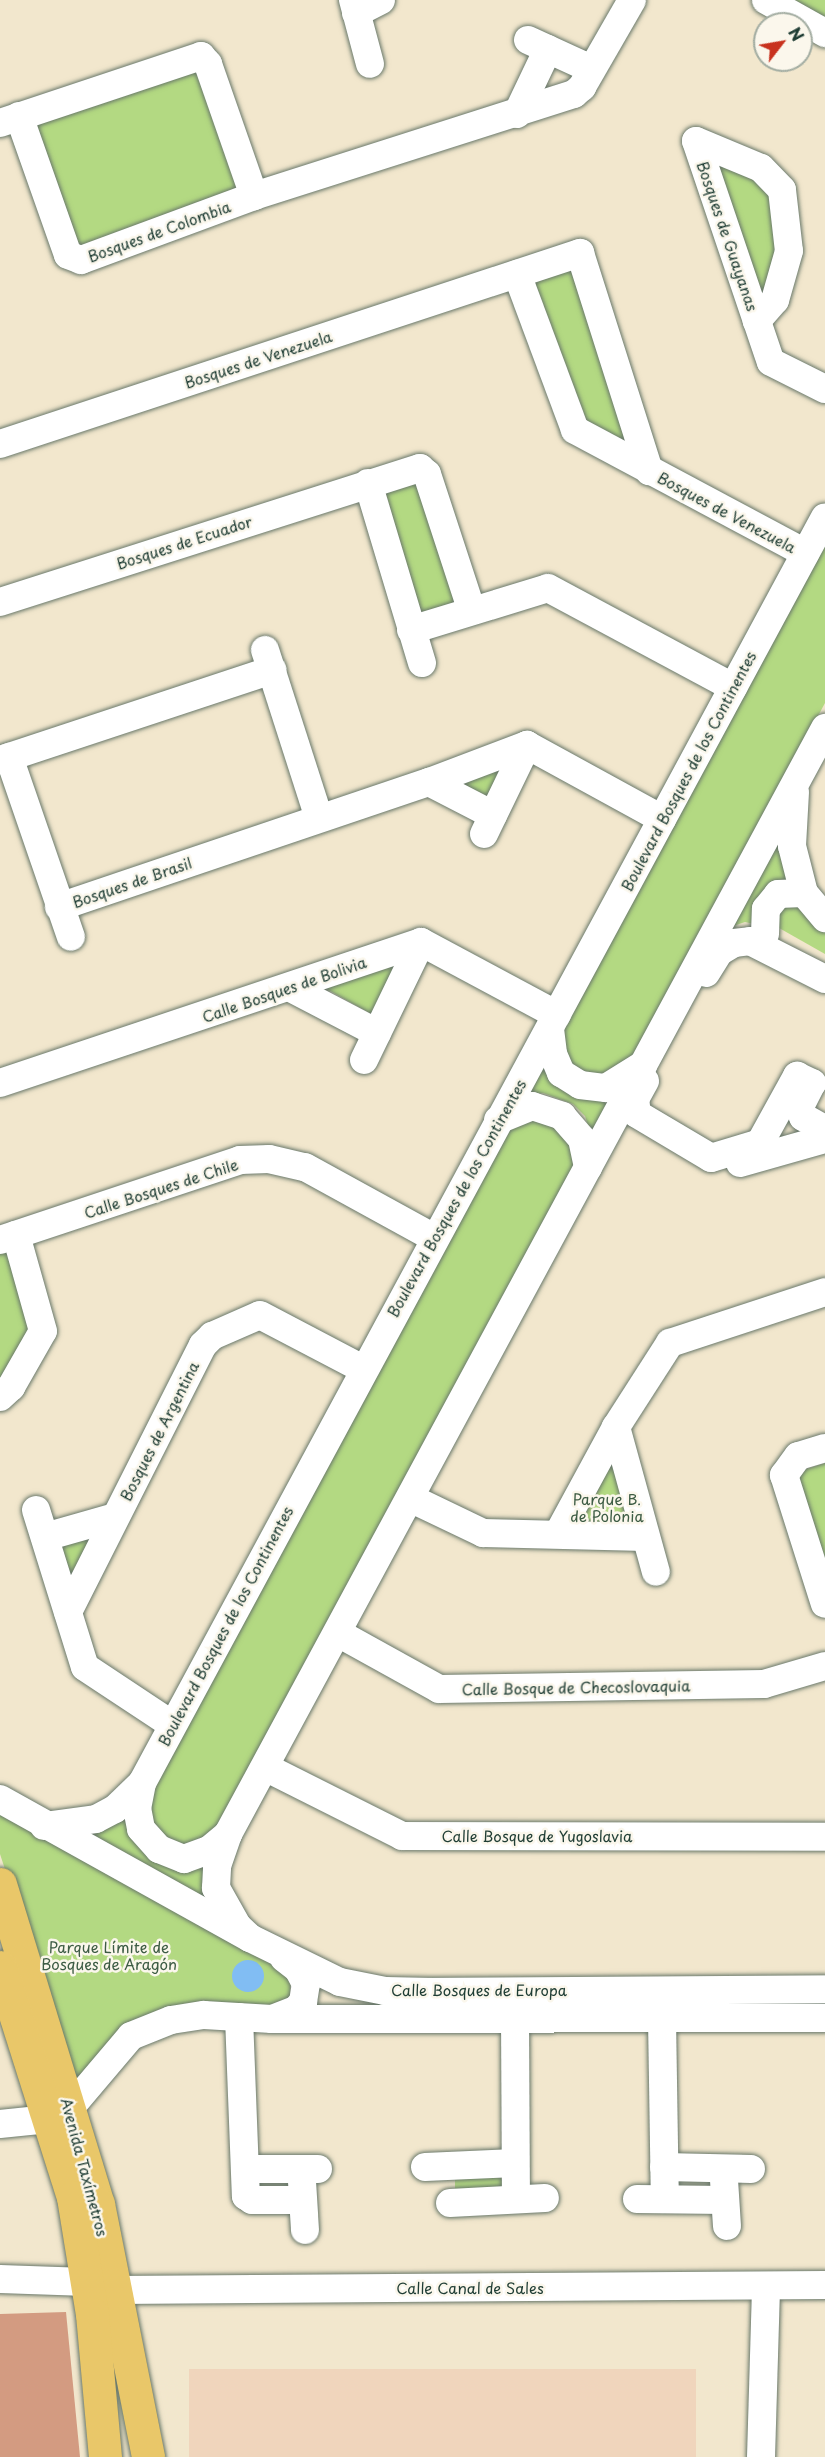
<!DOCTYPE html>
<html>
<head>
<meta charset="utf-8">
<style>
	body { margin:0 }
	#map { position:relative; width:825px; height:2457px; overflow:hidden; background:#f2e7cd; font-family:"Playpen Sans",sans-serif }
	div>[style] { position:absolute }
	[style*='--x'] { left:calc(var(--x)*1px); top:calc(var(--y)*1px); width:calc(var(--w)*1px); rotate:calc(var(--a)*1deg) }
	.built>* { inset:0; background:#f0d5bc; transform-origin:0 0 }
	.green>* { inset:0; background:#b3d982; transform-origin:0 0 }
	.water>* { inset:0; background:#81bdf3 }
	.round { border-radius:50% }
	.building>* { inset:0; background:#d39b81 }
	.roads { filter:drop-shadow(0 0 2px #69786a) drop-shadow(0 0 2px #69786a) }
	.minor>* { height:28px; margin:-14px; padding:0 14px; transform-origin:14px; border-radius:14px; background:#fff }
	.major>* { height:33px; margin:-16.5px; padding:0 16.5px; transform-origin:16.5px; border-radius:16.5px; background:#e9c769 }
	span { translate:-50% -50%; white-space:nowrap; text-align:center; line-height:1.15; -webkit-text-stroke:5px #fbf7ec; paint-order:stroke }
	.street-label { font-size:15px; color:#1f3d34 }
	.park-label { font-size:15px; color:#3d5c44 }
	.north { position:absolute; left:753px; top:12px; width:60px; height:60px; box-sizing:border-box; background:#fbf7ec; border:2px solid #a3ada2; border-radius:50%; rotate:59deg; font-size:16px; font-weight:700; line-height:24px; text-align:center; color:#1f3d34 }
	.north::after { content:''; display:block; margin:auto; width:21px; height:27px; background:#c8321e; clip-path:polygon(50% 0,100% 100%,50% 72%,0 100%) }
</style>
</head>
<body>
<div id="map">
	<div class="built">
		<i style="left:189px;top:2369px;width:507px;height:90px"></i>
	</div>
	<div class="green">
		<i style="clip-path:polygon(777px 0,825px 0,825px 24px)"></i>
		<i style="left:204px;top:59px;width:136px;height:188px;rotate:70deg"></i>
		<i style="clip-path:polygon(707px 154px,755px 173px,776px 202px,779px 266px,758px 301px)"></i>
		<i style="clip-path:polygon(569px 261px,638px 456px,583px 427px,524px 277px)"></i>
		<i style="clip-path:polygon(416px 472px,461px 606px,420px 618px,383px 482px)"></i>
		<i style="clip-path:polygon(825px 545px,825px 703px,628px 1067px,607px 1081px,566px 1071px,562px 1026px)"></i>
		<i style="clip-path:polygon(505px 764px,486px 802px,458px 784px)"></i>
		<i style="clip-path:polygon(791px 802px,794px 882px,759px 925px,745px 922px,730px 927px)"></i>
		<i style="clip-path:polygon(794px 899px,825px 928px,825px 954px,772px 924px,774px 907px)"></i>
		<i style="clip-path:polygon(401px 955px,373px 1015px,325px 988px)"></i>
		<i style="clip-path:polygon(549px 1051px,616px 1093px,591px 1135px,585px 1116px,573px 1104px,543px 1093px,524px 1095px)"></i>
		<i style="clip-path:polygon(524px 1116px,563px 1126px,575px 1165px,219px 1834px,194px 1847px,162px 1842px,144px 1803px,507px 1126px)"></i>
		<i style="clip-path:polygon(11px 1246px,37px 1330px,0 1382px,0 1249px)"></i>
		<i style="clip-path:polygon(613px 1449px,634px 1528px,574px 1525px)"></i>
		<i style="clip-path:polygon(825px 1463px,825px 1576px,792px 1474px)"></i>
		<i style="clip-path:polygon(95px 1528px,65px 1590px,61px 1541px)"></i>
		<i style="clip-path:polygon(126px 1812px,130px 1820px,203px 1862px,220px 1907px,83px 1832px)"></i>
		<i style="clip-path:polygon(0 1814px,272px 1961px,290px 1981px,290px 2000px,284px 2006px,146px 2015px,77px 2089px,0 1854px)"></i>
		<i style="left:505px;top:2176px;width:16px;height:50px;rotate:90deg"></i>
	</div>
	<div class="water">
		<i class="round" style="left:232px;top:1960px;width:32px;height:32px"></i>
	</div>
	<div class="building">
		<i style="clip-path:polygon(66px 2312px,80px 2457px,0 2457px,0 2314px)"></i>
	</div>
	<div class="roads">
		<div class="minor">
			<i style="--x:353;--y:0;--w:66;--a:75.1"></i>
			<i style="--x:766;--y:0;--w:68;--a:29.2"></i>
			<i style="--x:356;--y:13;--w:28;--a:-27"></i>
			<i style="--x:528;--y:40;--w:69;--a:24.7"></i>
			<i style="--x:517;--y:114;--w:72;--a:-64.5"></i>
			<i style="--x:19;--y:116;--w:147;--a:70.6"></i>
			<i style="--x:68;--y:255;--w:14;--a:21"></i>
			<i style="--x:81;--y:260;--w:184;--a:-20.3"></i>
			<i style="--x:254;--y:196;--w:336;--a:-17.7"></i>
			<i style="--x:574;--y:94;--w:11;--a:-41"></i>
			<i style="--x:582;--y:87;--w:100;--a:-60.1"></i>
			<i style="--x:0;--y:123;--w:212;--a:-18.4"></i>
			<i style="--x:201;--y:56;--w:11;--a:49"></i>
			<i style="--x:208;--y:64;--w:140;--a:70.8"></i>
			<i style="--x:696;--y:141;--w:233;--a:71.3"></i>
			<i style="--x:771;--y:362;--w:60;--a:26.6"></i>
			<i style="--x:696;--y:141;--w:70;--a:22.6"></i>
			<i style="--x:761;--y:168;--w:30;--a:46"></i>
			<i style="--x:782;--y:190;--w:61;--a:83.5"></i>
			<i style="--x:789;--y:251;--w:51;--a:105.9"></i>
			<i style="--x:775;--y:300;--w:28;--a:131"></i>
			<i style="--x:517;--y:274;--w:166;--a:69.6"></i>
			<i style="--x:575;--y:430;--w:261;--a:28.1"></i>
			<i style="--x:0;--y:444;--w:611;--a:-18.23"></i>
			<i style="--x:580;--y:253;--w:229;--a:72.4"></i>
			<i style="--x:368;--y:483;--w:188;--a:73.3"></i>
			<i style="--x:0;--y:602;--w:441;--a:-17.7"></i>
			<i style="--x:420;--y:468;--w:9;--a:41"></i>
			<i style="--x:427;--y:474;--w:142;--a:71.9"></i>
			<i style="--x:411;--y:630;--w:143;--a:-17"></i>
			<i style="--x:548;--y:588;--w:210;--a:28.2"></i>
			<i style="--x:265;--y:650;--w:176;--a:72.2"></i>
			<i style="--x:9;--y:757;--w:190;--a:71"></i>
			<i style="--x:0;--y:760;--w:287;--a:-18.3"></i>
			<i style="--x:429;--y:782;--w:72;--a:27.3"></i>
			<i style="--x:795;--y:792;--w:54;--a:93.2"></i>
			<i style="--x:792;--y:846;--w:49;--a:75.7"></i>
			<i style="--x:804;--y:893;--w:33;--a:50"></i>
			<i style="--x:484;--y:834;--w:99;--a:-64.2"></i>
			<i style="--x:59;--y:907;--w:391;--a:-18.7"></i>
			<i style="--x:429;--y:782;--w:105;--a:-20.7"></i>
			<i style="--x:527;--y:745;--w:154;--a:28.7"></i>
			<i style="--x:765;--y:934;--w:25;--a:-88"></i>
			<i style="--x:766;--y:909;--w:19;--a:-51"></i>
			<i style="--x:778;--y:894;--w:26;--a:-2"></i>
			<i style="--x:706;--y:973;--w:25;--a:-58"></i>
			<i style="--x:719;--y:952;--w:17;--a:-31"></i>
			<i style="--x:734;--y:943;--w:16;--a:-7"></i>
			<i style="--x:750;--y:941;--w:84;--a:26.9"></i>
			<i style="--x:291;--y:988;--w:97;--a:27.6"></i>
			<i style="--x:550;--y:1029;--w:25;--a:83"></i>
			<i style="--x:553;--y:1054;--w:21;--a:67"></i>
			<i style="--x:561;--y:1073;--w:22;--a:32"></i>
			<i style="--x:580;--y:1085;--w:26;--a:7"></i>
			<i style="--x:606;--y:1088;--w:44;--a:-31.9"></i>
			<i style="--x:364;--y:1060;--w:131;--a:-64.2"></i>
			<i style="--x:645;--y:1081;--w:21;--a:119"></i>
			<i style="--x:635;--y:1099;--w:15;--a:82"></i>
			<i style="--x:637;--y:1114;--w:86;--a:30.7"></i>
			<i style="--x:711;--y:1158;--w:51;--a:-17"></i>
			<i style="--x:760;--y:1143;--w:77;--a:-61.1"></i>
			<i style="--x:797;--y:1076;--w:17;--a:25"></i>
			<i style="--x:812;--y:1083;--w:27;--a:117"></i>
			<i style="--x:800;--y:1107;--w:10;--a:73"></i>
			<i style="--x:803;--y:1117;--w:25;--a:29"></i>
			<i style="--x:0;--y:1083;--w:444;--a:-18.5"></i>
			<i style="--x:421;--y:942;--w:154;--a:28.2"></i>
			<i style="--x:498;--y:1120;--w:37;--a:-22"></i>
			<i style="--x:532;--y:1106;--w:32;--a:18"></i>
			<i style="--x:562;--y:1116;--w:30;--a:49"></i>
			<i style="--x:582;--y:1139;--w:29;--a:78"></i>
			<i style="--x:740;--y:1163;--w:88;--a:-15.8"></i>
			<i style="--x:0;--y:1240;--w:253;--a:-18.4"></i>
			<i style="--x:240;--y:1160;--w:29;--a:-2"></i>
			<i style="--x:269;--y:1159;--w:37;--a:13"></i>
			<i style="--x:305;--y:1167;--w:147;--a:28.8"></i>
			<i style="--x:0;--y:1397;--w:15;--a:-42"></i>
			<i style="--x:11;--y:1387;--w:64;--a:-60.3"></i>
			<i style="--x:43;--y:1331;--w:100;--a:-105.7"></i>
			<i style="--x:616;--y:1427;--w:150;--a:74.6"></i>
			<i style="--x:825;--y:1448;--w:28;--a:163"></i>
			<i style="--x:798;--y:1456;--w:24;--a:126"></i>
			<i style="--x:784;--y:1475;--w:135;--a:72.4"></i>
			<i style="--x:412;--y:1499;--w:79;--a:25.6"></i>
			<i style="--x:483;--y:1533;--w:162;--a:1.4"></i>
			<i style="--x:36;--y:1510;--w:164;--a:72.7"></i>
			<i style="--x:85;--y:1667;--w:103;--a:33.5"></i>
			<i style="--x:558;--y:1534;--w:122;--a:-61.5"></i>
			<i style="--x:616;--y:1427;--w:100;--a:-57.3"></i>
			<i style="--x:670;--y:1343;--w:163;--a:-18.2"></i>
			<i style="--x:45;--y:1537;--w:73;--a:-15.9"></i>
			<i style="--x:68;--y:1612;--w:299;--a:-63.2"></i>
			<i style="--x:203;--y:1345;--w:13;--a:-45"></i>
			<i style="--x:212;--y:1336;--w:52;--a:-23.6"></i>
			<i style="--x:260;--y:1315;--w:116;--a:27.7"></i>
			<i style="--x:338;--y:1633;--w:115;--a:29"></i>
			<i style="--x:439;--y:1689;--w:325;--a:-0.9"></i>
			<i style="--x:764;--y:1684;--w:64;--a:-16.4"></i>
			<i style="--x:265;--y:1767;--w:153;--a:26.7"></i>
			<i style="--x:402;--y:1836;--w:423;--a:0.1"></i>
			<i style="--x:142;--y:1783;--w:25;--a:101"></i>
			<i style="--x:137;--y:1808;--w:21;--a:79"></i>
			<i style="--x:141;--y:1829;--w:27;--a:48"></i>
			<i style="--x:159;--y:1849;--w:27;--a:22"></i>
			<i style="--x:184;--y:1859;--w:27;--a:-20"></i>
			<i style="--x:209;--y:1850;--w:25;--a:-40"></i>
			<i style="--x:0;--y:1799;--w:286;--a:29.1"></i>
			<i style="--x:250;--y:1938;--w:100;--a:26.1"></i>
			<i style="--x:340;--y:1982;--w:46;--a:11.3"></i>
			<i style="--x:385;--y:1991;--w:48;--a:1.2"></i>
			<i style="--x:433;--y:1992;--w:392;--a:-0.4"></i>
			<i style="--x:44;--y:1826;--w:52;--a:-7.7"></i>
			<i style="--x:96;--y:1819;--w:21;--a:-28"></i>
			<i style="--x:115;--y:1809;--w:37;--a:-44"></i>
			<i style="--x:142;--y:1783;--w:1438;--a:-61.65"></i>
			<i style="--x:250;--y:1938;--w:16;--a:-137"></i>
			<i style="--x:238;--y:1927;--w:45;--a:-119.4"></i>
			<i style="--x:216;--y:1888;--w:22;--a:-87"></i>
			<i style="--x:217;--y:1866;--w:34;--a:-71"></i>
			<i style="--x:228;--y:1834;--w:1257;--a:-61.64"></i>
			<i style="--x:515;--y:2016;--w:183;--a:89.7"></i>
			<i style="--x:239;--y:2017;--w:179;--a:87.8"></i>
			<i style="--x:246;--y:2196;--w:7;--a:34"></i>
			<i style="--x:252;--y:2200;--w:50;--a:0"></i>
			<i style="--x:662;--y:2018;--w:181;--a:89.1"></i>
			<i style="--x:272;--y:2019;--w:26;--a:-21"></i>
			<i style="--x:296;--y:2010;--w:11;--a:-49"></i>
			<i style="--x:303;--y:2002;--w:18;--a:-81"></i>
			<i style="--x:306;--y:1984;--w:17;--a:-118"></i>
			<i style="--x:298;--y:1969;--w:18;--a:-142"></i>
			<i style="--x:0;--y:2124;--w:49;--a:-5.8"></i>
			<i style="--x:49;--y:2119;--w:24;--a:-28"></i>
			<i style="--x:70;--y:2108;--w:94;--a:-49.7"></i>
			<i style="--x:131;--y:2036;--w:43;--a:-21.8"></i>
			<i style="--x:171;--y:2020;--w:33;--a:-9"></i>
			<i style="--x:204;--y:2015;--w:68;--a:3.4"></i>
			<i style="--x:272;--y:2019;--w:553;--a:-0.1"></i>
			<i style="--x:425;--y:2167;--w:90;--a:-2.5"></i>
			<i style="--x:664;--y:2167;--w:87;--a:1.3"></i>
			<i style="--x:245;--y:2169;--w:73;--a:0"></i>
			<i style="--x:724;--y:2180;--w:46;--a:86.3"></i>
			<i style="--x:302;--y:2181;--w:49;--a:86.5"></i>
			<i style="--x:637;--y:2199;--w:88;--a:0.7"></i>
			<i style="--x:450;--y:2203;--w:95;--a:-3"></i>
			<i style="--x:0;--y:2279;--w:87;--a:2"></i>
			<i style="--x:115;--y:2290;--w:710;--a:-0.4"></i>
			<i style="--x:761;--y:2457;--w:171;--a:-88.3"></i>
		</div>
		<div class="major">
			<i style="--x:0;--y:1884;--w:335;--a:73"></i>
			<i style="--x:98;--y:2204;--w:258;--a:78.8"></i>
			<i style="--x:0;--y:1967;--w:241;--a:72.4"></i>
			<i style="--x:73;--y:2197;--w:119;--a:80.8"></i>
			<i style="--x:92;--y:2314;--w:144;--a:84.8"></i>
		</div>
	</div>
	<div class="street-label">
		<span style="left:159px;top:231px;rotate:-20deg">Bosques de Colombia</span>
		<span style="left:728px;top:236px;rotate:71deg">Bosques de Guayanas</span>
		<span style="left:258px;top:359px;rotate:-18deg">Bosques de Venezuela</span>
		<span style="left:727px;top:512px;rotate:28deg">Bosques de Venezuela</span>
		<span style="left:184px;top:542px;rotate:-18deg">Bosques de Ecuador</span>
		<span style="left:688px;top:771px;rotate:-62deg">Boulevard Bosques de los Continentes</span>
		<span style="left:132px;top:882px;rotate:-19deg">Bosques de Brasil</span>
		<span style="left:284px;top:989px;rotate:-19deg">Calle Bosques de Bolivia</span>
		<span style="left:161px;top:1188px;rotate:-18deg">Calle Bosques de Chile</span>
		<span style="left:456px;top:1198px;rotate:-61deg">Boulevard Bosques de los Continentes</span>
		<span style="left:159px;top:1431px;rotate:-63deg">Bosques de Argentina</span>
		<span style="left:225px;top:1626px;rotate:-62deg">Boulevard Bosques de los Continentes</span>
		<span style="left:576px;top:1687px;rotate:-1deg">Calle Bosque de Checoslovaquia</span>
		<span style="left:537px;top:1836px">Calle Bosque de Yugoslavia</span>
		<span style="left:479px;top:1990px">Calle Bosques de Europa</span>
		<span style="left:85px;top:2167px;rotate:75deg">Avenida Taxímetros</span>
		<span style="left:470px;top:2288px">Calle Canal de Sales</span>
	</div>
	<div class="park-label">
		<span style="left:607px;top:1507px">Parque B.<br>de Polonia</span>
		<span style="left:109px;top:1955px">Parque Límite de<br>Bosques de Aragón</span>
	</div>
	<div class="north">N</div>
</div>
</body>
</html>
